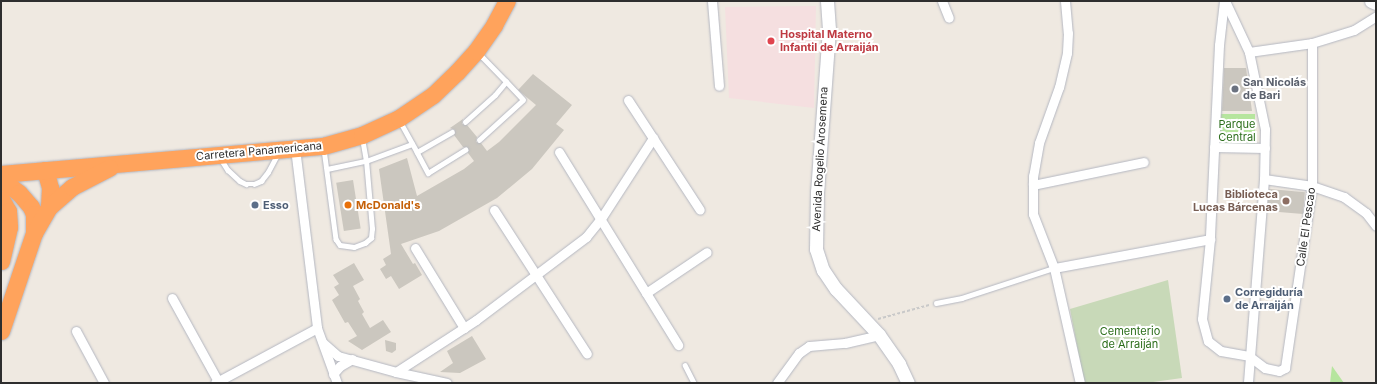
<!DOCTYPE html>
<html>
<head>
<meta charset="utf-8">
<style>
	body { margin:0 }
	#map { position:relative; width:1377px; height:384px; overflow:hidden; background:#efe9e1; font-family:Inter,sans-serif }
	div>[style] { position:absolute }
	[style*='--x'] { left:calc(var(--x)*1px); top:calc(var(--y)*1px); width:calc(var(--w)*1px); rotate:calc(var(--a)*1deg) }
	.medical>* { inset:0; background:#f5dfe0 }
	.green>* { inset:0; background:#b6e59e; transform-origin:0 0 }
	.cemetery>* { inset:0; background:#c8d9b8 }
	.building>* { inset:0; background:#cbc7bf; transform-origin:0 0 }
	.path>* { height:2px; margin-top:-1px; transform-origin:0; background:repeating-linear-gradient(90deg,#c9c9c9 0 3px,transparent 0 5px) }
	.roads { filter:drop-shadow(0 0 1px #b4b7c1) drop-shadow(0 0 1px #b4b7c1) }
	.lane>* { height:4.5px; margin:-2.25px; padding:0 2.25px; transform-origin:2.25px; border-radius:2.25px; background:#fff }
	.street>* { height:9px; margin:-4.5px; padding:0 4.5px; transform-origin:4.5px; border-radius:4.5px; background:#fff }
	.secondary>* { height:13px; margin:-6.5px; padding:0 6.5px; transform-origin:6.5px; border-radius:6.5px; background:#fff }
	.highway>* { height:17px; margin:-8.5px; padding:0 8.5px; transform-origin:8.5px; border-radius:8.5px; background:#ffa35c }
	.dots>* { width:11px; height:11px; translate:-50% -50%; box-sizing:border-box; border:2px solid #fff; border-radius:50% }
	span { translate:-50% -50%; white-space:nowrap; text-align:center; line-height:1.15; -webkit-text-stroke:4px #fff; paint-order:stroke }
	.health-label { font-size:11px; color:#be3a42; font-weight:700 }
	.left { translate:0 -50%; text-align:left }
	.worship-label { font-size:11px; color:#5b616d; font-weight:700 }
	.park-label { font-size:11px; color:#2c6e1b }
	.street-label { font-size:11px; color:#2e2e2e }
	.education-label { font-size:11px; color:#785e54; font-weight:700 }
	.right { translate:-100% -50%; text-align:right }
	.service-label { font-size:11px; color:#4e5e75; font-weight:700 }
	.food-label { font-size:11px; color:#c56008; font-weight:700 }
	.frame { position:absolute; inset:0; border:2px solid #2e2e2e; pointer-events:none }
</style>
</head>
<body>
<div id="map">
	<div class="medical">
		<i style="clip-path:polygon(816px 6px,814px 108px,729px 98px,725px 7px)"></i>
	</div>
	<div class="green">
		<i style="left:1220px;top:114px;width:35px;height:34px"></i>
		<i style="clip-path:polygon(1332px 366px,1344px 383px,1330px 383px)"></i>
	</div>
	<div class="cemetery">
		<i style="clip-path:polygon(1168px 280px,1182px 378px,1146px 383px,1084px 383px,1070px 309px)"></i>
	</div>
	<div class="building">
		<i style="clip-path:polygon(1224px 68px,1246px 68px,1252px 111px,1222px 111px)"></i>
		<i style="clip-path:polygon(533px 74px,572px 105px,556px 124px,564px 130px,532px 169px,497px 198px,439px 231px,401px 244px,413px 264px,415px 263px,422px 275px,399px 289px,391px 276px,386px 279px,380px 269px,386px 265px,383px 259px,391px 254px,379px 169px,407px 158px,417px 196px,464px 169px,474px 161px,468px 153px,468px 148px,463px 147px,454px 135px,455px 130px,450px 128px,463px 119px,462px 124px,467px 125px,477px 137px,476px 142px,481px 143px,487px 151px,499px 142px,536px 105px,518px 90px)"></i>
		<i style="left:353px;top:180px;width:49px;height:17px;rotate:81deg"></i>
		<i style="left:1269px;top:189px;width:36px;height:22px;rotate:5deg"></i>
		<i style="clip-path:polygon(354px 263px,364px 280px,353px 286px,360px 299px,358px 301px,364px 312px,362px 314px,370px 328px,383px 320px,391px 332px,362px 350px,348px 341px,357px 336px,348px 322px,345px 323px,332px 300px,339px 295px,334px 287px,339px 284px,333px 275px)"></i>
		<i style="clip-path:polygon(472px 336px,486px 359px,460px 373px,440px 372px,453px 363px,447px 351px)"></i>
		<i style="clip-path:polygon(385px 340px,396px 343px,396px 350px,392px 353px,386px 351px)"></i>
	</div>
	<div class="path">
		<i style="--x:878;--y:319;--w:53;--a:-15.4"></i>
	</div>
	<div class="roads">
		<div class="lane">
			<i style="--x:400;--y:121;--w:35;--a:61"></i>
			<i style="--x:417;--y:152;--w:40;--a:-29.7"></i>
			<i style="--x:465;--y:122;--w:40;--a:-42"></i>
			<i style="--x:495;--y:95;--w:17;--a:-50"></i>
			<i style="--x:506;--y:82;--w:39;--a:-134"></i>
			<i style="--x:479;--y:140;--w:59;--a:-42.3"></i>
			<i style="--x:523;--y:100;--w:25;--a:-133"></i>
			<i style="--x:324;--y:149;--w:91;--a:82.4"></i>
			<i style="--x:336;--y:239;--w:7;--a:56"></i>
			<i style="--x:340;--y:245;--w:14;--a:8"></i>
			<i style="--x:354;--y:247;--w:12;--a:-20"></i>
			<i style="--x:365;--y:243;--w:8;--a:-40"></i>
			<i style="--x:371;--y:238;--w:9;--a:-84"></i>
			<i style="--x:372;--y:229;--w:68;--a:-95"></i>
			<i style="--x:366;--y:161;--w:23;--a:-100"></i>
			<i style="--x:417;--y:152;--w:24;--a:62"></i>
			<i style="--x:428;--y:173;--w:44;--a:-31.9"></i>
			<i style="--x:221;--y:159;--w:13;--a:58"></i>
			<i style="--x:228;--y:170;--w:16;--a:43"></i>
			<i style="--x:240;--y:181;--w:7;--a:27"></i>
			<i style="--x:246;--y:184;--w:8;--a:0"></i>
			<i style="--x:254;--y:184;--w:8;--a:-23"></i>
			<i style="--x:261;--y:181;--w:11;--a:-52"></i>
			<i style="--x:268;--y:172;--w:21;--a:-62"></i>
			<i style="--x:327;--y:169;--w:40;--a:-12"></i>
			<i style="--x:366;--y:161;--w:49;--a:-20.3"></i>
			<i style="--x:936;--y:303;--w:26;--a:-11"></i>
			<i style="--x:962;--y:298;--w:97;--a:-18.1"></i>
			<i style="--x:685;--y:365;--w:20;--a:63"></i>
		</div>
		<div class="street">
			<i style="--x:712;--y:1;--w:85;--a:85.3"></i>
			<i style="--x:942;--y:1;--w:18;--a:68"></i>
			<i style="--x:1065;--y:1;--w:32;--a:85"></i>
			<i style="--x:1068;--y:33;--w:20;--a:93"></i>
			<i style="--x:1067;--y:53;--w:35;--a:103"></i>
			<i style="--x:1059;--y:87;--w:59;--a:109.7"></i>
			<i style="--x:1039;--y:143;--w:34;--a:100"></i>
			<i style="--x:1033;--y:176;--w:38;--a:90"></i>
			<i style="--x:1033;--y:214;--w:58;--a:68.7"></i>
			<i style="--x:1054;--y:268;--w:118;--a:77.3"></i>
			<i style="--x:1224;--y:1;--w:44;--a:96.5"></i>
			<i style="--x:1219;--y:45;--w:194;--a:92.7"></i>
			<i style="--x:1210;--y:239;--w:80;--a:95.7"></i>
			<i style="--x:1202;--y:319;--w:23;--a:75"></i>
			<i style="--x:1208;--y:341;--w:16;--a:38"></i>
			<i style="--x:1221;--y:351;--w:28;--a:10"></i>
			<i style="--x:1249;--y:356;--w:20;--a:37"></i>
			<i style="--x:1265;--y:368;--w:14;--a:12"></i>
			<i style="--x:1279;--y:371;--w:7;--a:-27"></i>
			<i style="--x:1285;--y:368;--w:184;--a:-81.6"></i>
			<i style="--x:1312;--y:186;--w:143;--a:-90"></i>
			<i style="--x:1225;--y:1;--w:56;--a:64.8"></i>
			<i style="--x:1249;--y:52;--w:79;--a:78.3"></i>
			<i style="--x:1265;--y:129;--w:50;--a:91.1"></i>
			<i style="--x:1264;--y:179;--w:205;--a:94.5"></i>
			<i style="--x:1249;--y:52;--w:64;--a:-8.1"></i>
			<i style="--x:1312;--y:43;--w:44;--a:-17.2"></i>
			<i style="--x:1354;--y:30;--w:26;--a:-32"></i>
			<i style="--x:628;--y:100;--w:131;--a:56.8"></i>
			<i style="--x:1214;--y:147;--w:51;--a:1.1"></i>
			<i style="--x:295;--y:148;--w:181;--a:83"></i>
			<i style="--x:317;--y:328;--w:59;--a:70"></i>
			<i style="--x:559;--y:152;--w:227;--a:58.3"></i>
			<i style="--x:1264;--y:179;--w:49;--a:8.3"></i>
			<i style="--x:1312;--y:186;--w:34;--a:19"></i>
			<i style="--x:1344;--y:197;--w:27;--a:36"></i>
			<i style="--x:1366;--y:213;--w:16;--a:52"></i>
			<i style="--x:1033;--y:185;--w:113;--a:-11.7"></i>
			<i style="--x:494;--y:210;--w:171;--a:57.1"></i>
			<i style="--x:415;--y:248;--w:94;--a:58.5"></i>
			<i style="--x:1054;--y:268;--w:159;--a:-10.5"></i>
			<i style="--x:646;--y:293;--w:73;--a:-33.9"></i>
			<i style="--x:172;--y:298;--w:97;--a:61.1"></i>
			<i style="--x:76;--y:331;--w:59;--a:61.7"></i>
			<i style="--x:323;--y:343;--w:20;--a:41"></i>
			<i style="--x:338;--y:356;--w:60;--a:15.4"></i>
			<i style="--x:396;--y:372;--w:52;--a:12.2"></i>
			<i style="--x:396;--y:372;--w:95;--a:-33"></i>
			<i style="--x:476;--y:320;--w:138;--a:-37"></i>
			<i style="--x:586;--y:237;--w:22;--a:-51"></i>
			<i style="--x:600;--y:220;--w:98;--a:-57.1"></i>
			<i style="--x:333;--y:374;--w:11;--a:-49"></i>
			<i style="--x:340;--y:366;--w:14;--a:-30"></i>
			<i style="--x:215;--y:383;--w:116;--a:-28.3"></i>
			<i style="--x:777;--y:383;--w:37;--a:-54"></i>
			<i style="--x:799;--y:353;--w:12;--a:-35"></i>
			<i style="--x:809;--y:346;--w:36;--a:-5"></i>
			<i style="--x:845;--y:343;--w:35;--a:-13"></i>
		</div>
		<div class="secondary">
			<i style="--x:827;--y:1;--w:28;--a:86"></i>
			<i style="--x:829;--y:29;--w:163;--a:94.2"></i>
			<i style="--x:817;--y:192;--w:57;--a:91"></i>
			<i style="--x:816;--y:249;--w:22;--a:72"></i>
			<i style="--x:823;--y:270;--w:23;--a:56"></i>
			<i style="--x:836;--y:289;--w:63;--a:46.9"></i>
			<i style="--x:879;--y:335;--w:35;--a:55"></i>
			<i style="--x:899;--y:364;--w:21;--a:65"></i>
			<i style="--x:1371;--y:1;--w:5;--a:22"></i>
		</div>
		<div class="highway">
			<i style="--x:45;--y:170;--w:19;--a:74"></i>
			<i style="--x:50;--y:188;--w:19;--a:93"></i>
			<i style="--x:1;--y:174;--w:323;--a:-5"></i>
			<i style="--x:323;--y:146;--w:41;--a:-15.8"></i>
			<i style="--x:362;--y:135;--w:41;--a:-24.7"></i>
			<i style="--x:399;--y:118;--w:41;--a:-34.1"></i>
			<i style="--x:433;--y:95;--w:33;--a:-44"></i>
			<i style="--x:457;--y:72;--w:28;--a:-48"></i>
			<i style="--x:476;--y:51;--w:32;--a:-55"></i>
			<i style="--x:494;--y:25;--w:27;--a:-62"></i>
			<i style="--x:1;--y:179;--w:23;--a:38"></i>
			<i style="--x:19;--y:193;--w:18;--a:49"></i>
			<i style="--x:31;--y:207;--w:8;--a:67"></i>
			<i style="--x:34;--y:214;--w:19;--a:90"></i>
			<i style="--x:1;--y:199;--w:14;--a:60"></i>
			<i style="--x:8;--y:211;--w:16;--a:86"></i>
			<i style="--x:9;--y:227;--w:35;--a:103"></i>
			<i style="--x:1;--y:331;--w:103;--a:-71.4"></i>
			<i style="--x:34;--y:233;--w:30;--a:-60"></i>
			<i style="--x:49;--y:207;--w:30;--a:-41"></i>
			<i style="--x:72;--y:187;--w:42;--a:-27.2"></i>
		</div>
	</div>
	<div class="dots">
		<i style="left:771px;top:41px;background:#e0444e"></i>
		<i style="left:1235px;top:89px;background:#6b7280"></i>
		<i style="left:1286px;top:201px;background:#8d6e63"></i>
		<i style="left:255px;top:205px;background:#5c6f8a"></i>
		<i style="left:348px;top:205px;background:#e8710a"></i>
		<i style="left:1227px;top:299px;background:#5c6f8a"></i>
	</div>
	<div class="health-label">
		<span class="left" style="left:780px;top:41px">Hospital Materno<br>Infantil de Arraiján</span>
	</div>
	<div class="worship-label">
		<span class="left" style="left:1243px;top:89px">San Nicolás<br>de Bari</span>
	</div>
	<div class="park-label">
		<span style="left:1237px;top:131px">Parque<br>Central</span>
		<span style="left:1130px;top:338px">Cementerio<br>de Arraiján</span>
	</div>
	<div class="street-label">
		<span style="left:259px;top:151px;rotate:-5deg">Carretera Panamericana</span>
		<span style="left:820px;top:159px;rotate:-87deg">Avenida Rogelio Arosemena</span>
		<span style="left:1306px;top:227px;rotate:-82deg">Calle El Pescao</span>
	</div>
	<div class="education-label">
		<span class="right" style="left:1278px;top:201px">Biblioteca<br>Lucas Bárcenas</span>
	</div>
	<div class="service-label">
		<span class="left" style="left:263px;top:205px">Esso</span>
		<span class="left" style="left:1235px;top:299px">Corregiduría<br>de Arraiján</span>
	</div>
	<div class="food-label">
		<span class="left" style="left:356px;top:205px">McDonald's</span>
	</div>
	<div class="frame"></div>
</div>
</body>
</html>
